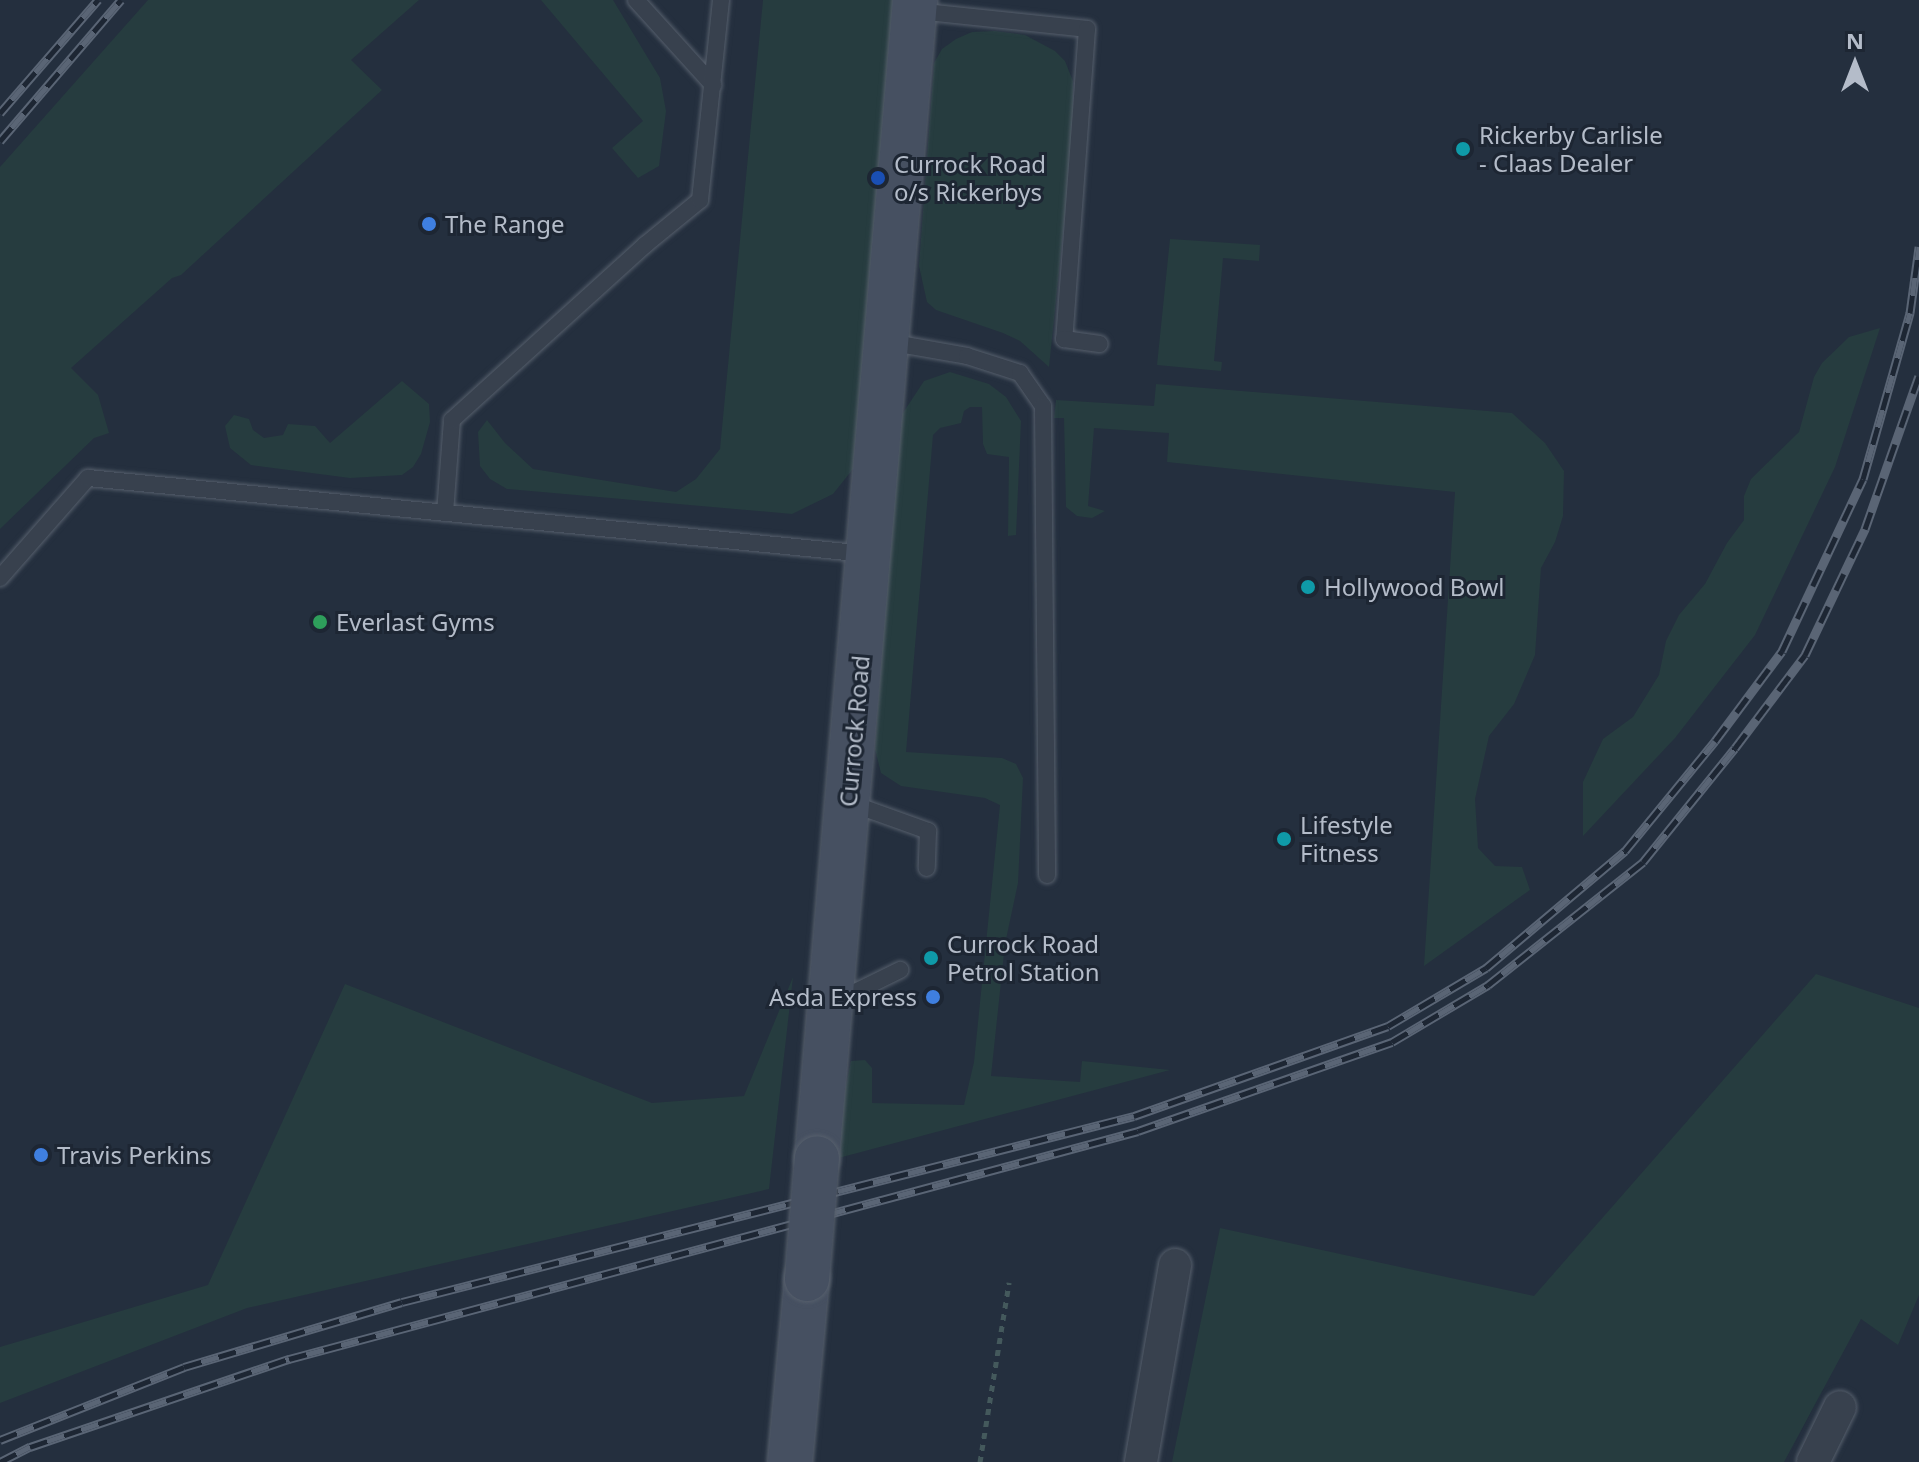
<!DOCTYPE html>
<html>
<head>
<meta charset="utf-8">
<style>
	body { margin:0 }
	#map { position:relative; width:1919px; height:1462px; overflow:hidden; background:#242f3e; font-family:"Noto Sans",sans-serif }
	div>[style] { position:absolute }
	[style*='--x'] { left:calc(var(--x)*1px); top:calc(var(--y)*1px); width:calc(var(--w)*1px); rotate:calc(var(--a)*1deg) }
	.green>* { inset:0; background:#263c3f }
	.path>* { height:5px; margin-top:-2.5px; transform-origin:0; background:repeating-linear-gradient(90deg,#44595c 0 6px,transparent 0 12px) }
	.roads { filter:drop-shadow(0 0 2px #565f6c) drop-shadow(0 0 2px #565f6c) }
	.lane>* { height:16px; margin:-8px; padding:0 8px; transform-origin:8px; border-radius:8px; background:#38414e }
	.street>* { height:32px; margin:-16px; padding:0 16px; transform-origin:16px; border-radius:16px; background:#38414e }
	.secondary>* { height:44px; margin:-22px; padding:0 22px; transform-origin:22px; border-radius:22px; background:#465061 }
	.rail>* { height:9px; margin-top:-4.5px; transform-origin:0; background:repeating-linear-gradient(90deg,#1d2633 0 18px,#5a6575 0 36px); box-sizing:border-box; border-block:2px solid #5a6575 }
	.bridges { filter:drop-shadow(0 0 2px #565f6c) drop-shadow(0 0 2px #565f6c) }
	.secondary-bridge>* { height:44px; margin:-22px; padding:0 22px; transform-origin:22px; border-radius:22px; background:#465061 }
	.dots>* { width:22px; height:22px; translate:-50% -50%; box-sizing:border-box; border:4px solid #1d2633; border-radius:50% }
	span { translate:-50% -50%; white-space:nowrap; text-align:center; line-height:1.15; -webkit-text-stroke:6px #1d2633; paint-order:stroke }
	.poi-label { font-size:24px; color:#b4bcc9 }
	.left { translate:0 -50%; text-align:left }
	.right { translate:-100% -50%; text-align:right }
	.street-label { font-size:24px; color:#b4bcc9 }
	.north { position:absolute; left:1815px; top:24px; width:80px; height:80px; -webkit-text-stroke:6px #1d2633; paint-order:stroke; rotate:0deg; font-size:22px; font-weight:700; line-height:32px; text-align:center; color:#b4bcc9 }
	.north::after { content:''; display:block; margin:auto; width:28px; height:36px; background:#b4bcc9; clip-path:polygon(50% 0,100% 100%,50% 72%,0 100%) }
</style>
</head>
<body>
<div id="map">
	<div class="green">
		<i style="clip-path:polygon(148px 0,419px 0,351px 60px,382px 90px,181px 275px,172px 278px,71px 368px,98px 395px,109px 433px,94px 438px,0 529px,0 167px)"></i>
		<i style="clip-path:polygon(541px 0,613px 0,660px 78px,666px 111px,659px 166px,638px 178px,612px 148px,643px 121px)"></i>
		<i style="clip-path:polygon(763px 0,895px 0,853px 469px,833px 494px,792px 514px,507px 489px,490px 479px,480px 466px,478px 432px,487px 420px,505px 443px,533px 469px,676px 492px,696px 479px,720px 449px)"></i>
		<i style="clip-path:polygon(995px 31px,1025px 35px,1055px 51px,1065px 61px,1073px 81px,1073px 137px,1049px 367px,1020px 341px,1003px 333px,936px 310px,927px 302px,919px 266px,934px 63px,942px 49px,956px 39px,972px 32px)"></i>
		<i style="clip-path:polygon(1170px 239px,1260px 245px,1259px 261px,1223px 258px,1214px 361px,1222px 362px,1221px 371px,1157px 365px)"></i>
		<i style="clip-path:polygon(1880px 328px,1835px 467px,1755px 635px,1675px 738px,1583px 836px,1583px 782px,1603px 739px,1633px 717px,1659px 675px,1666px 641px,1679px 615px,1705px 584px,1727px 543px,1744px 520px,1744px 496px,1751px 479px,1799px 432px,1814px 377px,1822px 363px,1849px 337px)"></i>
		<i style="clip-path:polygon(950px 372px,989px 384px,1006px 397px,1021px 421px,1016px 535px,1008px 536px,1009px 457px,987px 454px,983px 444px,982px 407px,970px 407px,964px 411px,961px 423px,940px 428px,933px 435px,906px 752px,1002px 758px,1016px 764px,1023px 778px,1018px 883px,1005px 944px,991px 1076px,1080px 1082px,1082px 1061px,1170px 1070px,831px 1160px,851px 1061px,865px 1060px,872px 1068px,872px 1103px,964px 1105px,974px 1062px,1000px 805px,985px 798px,901px 786px,881px 773px,875px 749px,899px 419px,924px 381px)"></i>
		<i style="clip-path:polygon(402px 381px,429px 404px,430px 422px,421px 454px,413px 467px,402px 475px,350px 478px,251px 465px,230px 448px,225px 426px,234px 415px,249px 419px,253px 430px,264px 438px,283px 435px,288px 424px,315px 426px,330px 443px)"></i>
		<i style="clip-path:polygon(1156px 384px,1512px 413px,1545px 443px,1564px 471px,1563px 516px,1555px 542px,1541px 568px,1535px 655px,1514px 704px,1489px 736px,1475px 799px,1478px 848px,1495px 866px,1522px 867px,1530px 890px,1424px 966px,1455px 492px,1167px 462px,1169px 433px,1094px 428px,1088px 506px,1105px 511px,1092px 518px,1077px 516px,1066px 507px,1064px 418px,1054px 418px,1056px 400px,1154px 406px)"></i>
		<i style="clip-path:polygon(1816px 974px,1919px 1008px,1919px 1295px,1898px 1345px,1861px 1319px,1784px 1462px,1172px 1462px,1220px 1228px,1534px 1296px)"></i>
		<i style="clip-path:polygon(793px 977px,769px 1189px,247px 1308px,0 1403px,0 1347px,208px 1285px,345px 984px,652px 1103px,744px 1096px)"></i>
	</div>
	<div class="path">
		<i style="--x:980;--y:1462;--w:182;--a:-80.8"></i>
	</div>
	<div class="roads">
		<div class="lane">
			<i style="--x:636;--y:0;--w:115;--a:47.8"></i>
			<i style="--x:916;--y:11;--w:172;--a:6"></i>
			<i style="--x:1087;--y:29;--w:311;--a:94.2"></i>
			<i style="--x:1064;--y:339;--w:36;--a:8"></i>
			<i style="--x:888;--y:342;--w:80;--a:10"></i>
			<i style="--x:967;--y:356;--w:56;--a:17.8"></i>
			<i style="--x:1020;--y:373;--w:40;--a:55.1"></i>
			<i style="--x:1043;--y:406;--w:469;--a:89.5"></i>
			<i style="--x:445;--y:513;--w:93;--a:-85.7"></i>
			<i style="--x:452;--y:420;--w:261;--a:-42.2"></i>
			<i style="--x:645;--y:245;--w:71;--a:-39.3"></i>
			<i style="--x:700;--y:200;--w:201;--a:-84"></i>
			<i style="--x:0;--y:578;--w:133;--a:-48.7"></i>
			<i style="--x:88;--y:478;--w:783;--a:5.57"></i>
			<i style="--x:850;--y:803;--w:83;--a:19.7"></i>
			<i style="--x:928;--y:831;--w:37;--a:92"></i>
			<i style="--x:833;--y:1003;--w:75;--a:-26.2"></i>
		</div>
		<div class="street">
			<i style="--x:1141;--y:1462;--w:200;--a:-80.2"></i>
			<i style="--x:1813;--y:1462;--w:61;--a:-63.9"></i>
		</div>
		<div class="secondary">
			<i style="--x:817;--y:1158;--w:1162;--a:-85.16"></i>
			<i style="--x:790;--y:1462;--w:184;--a:-84.7"></i>
		</div>
	</div>
	<div class="rail">
		<i style="--x:0;--y:113;--w:150;--a:-49.1"></i>
		<i style="--x:0;--y:141;--w:186;--a:-49.4"></i>
		<i style="--x:0;--y:1440;--w:198;--a:-21.6"></i>
		<i style="--x:184;--y:1367;--w:227;--a:-16.6"></i>
		<i style="--x:402;--y:1302;--w:755;--a:-14.26"></i>
		<i style="--x:1134;--y:1116;--w:269;--a:-19.5"></i>
		<i style="--x:1388;--y:1026;--w:114;--a:-30.6"></i>
		<i style="--x:1486;--y:968;--w:182;--a:-40.1"></i>
		<i style="--x:1625;--y:851;--w:142;--a:-50.7"></i>
		<i style="--x:1715;--y:741;--w:112;--a:-53.3"></i>
		<i style="--x:1782;--y:651;--w:190;--a:-64.8"></i>
		<i style="--x:1863;--y:479;--w:173;--a:-74.2"></i>
		<i style="--x:1910;--y:313;--w:67;--a:-82.2"></i>
		<i style="--x:0;--y:1462;--w:34;--a:-27"></i>
		<i style="--x:30;--y:1447;--w:274;--a:-18.8"></i>
		<i style="--x:289;--y:1359;--w:879;--a:-15.03"></i>
		<i style="--x:1138;--y:1131;--w:269;--a:-19.3"></i>
		<i style="--x:1392;--y:1042;--w:112;--a:-30.7"></i>
		<i style="--x:1488;--y:985;--w:198;--a:-38.4"></i>
		<i style="--x:1643;--y:862;--w:146;--a:-51.1"></i>
		<i style="--x:1735;--y:748;--w:116;--a:-53"></i>
		<i style="--x:1805;--y:655;--w:140;--a:-64.5"></i>
		<i style="--x:1865;--y:529;--w:162;--a:-70.6"></i>
	</div>
	<div class="bridges">
		<div class="secondary-bridge">
			<i style="--x:807;--y:1279;--w:121;--a:-85.3"></i>
		</div>
	</div>
	<div class="dots">
		<i style="left:1463px;top:149px;background:#0f9aa8"></i>
		<i style="left:878px;top:178px;background:#1a4fb4"></i>
		<i style="left:429px;top:224px;background:#3f7fe0"></i>
		<i style="left:1308px;top:587px;background:#0f9aa8"></i>
		<i style="left:320px;top:622px;background:#2e9e5b"></i>
		<i style="left:1284px;top:839px;background:#0f9aa8"></i>
		<i style="left:931px;top:958px;background:#0f9aa8"></i>
		<i style="left:933px;top:997px;background:#3f7fe0"></i>
		<i style="left:41px;top:1155px;background:#3f7fe0"></i>
	</div>
	<div class="poi-label">
		<span class="left" style="left:1479px;top:149px">Rickerby Carlisle<br>- Claas Dealer</span>
		<span class="left" style="left:894px;top:178px">Currock Road<br>o/s Rickerbys</span>
		<span class="left" style="left:445px;top:224px">The Range</span>
		<span class="left" style="left:1324px;top:587px">Hollywood Bowl</span>
		<span class="left" style="left:336px;top:622px">Everlast Gyms</span>
		<span class="left" style="left:1300px;top:839px">Lifestyle<br>Fitness</span>
		<span class="left" style="left:947px;top:958px">Currock Road<br>Petrol Station</span>
		<span class="right" style="left:917px;top:997px">Asda Express</span>
		<span class="left" style="left:57px;top:1155px">Travis Perkins</span>
	</div>
	<div class="street-label">
		<span style="left:854px;top:731px;rotate:-85deg">Currock Road</span>
	</div>
	<div class="north">N</div>
</div>
</body>
</html>
